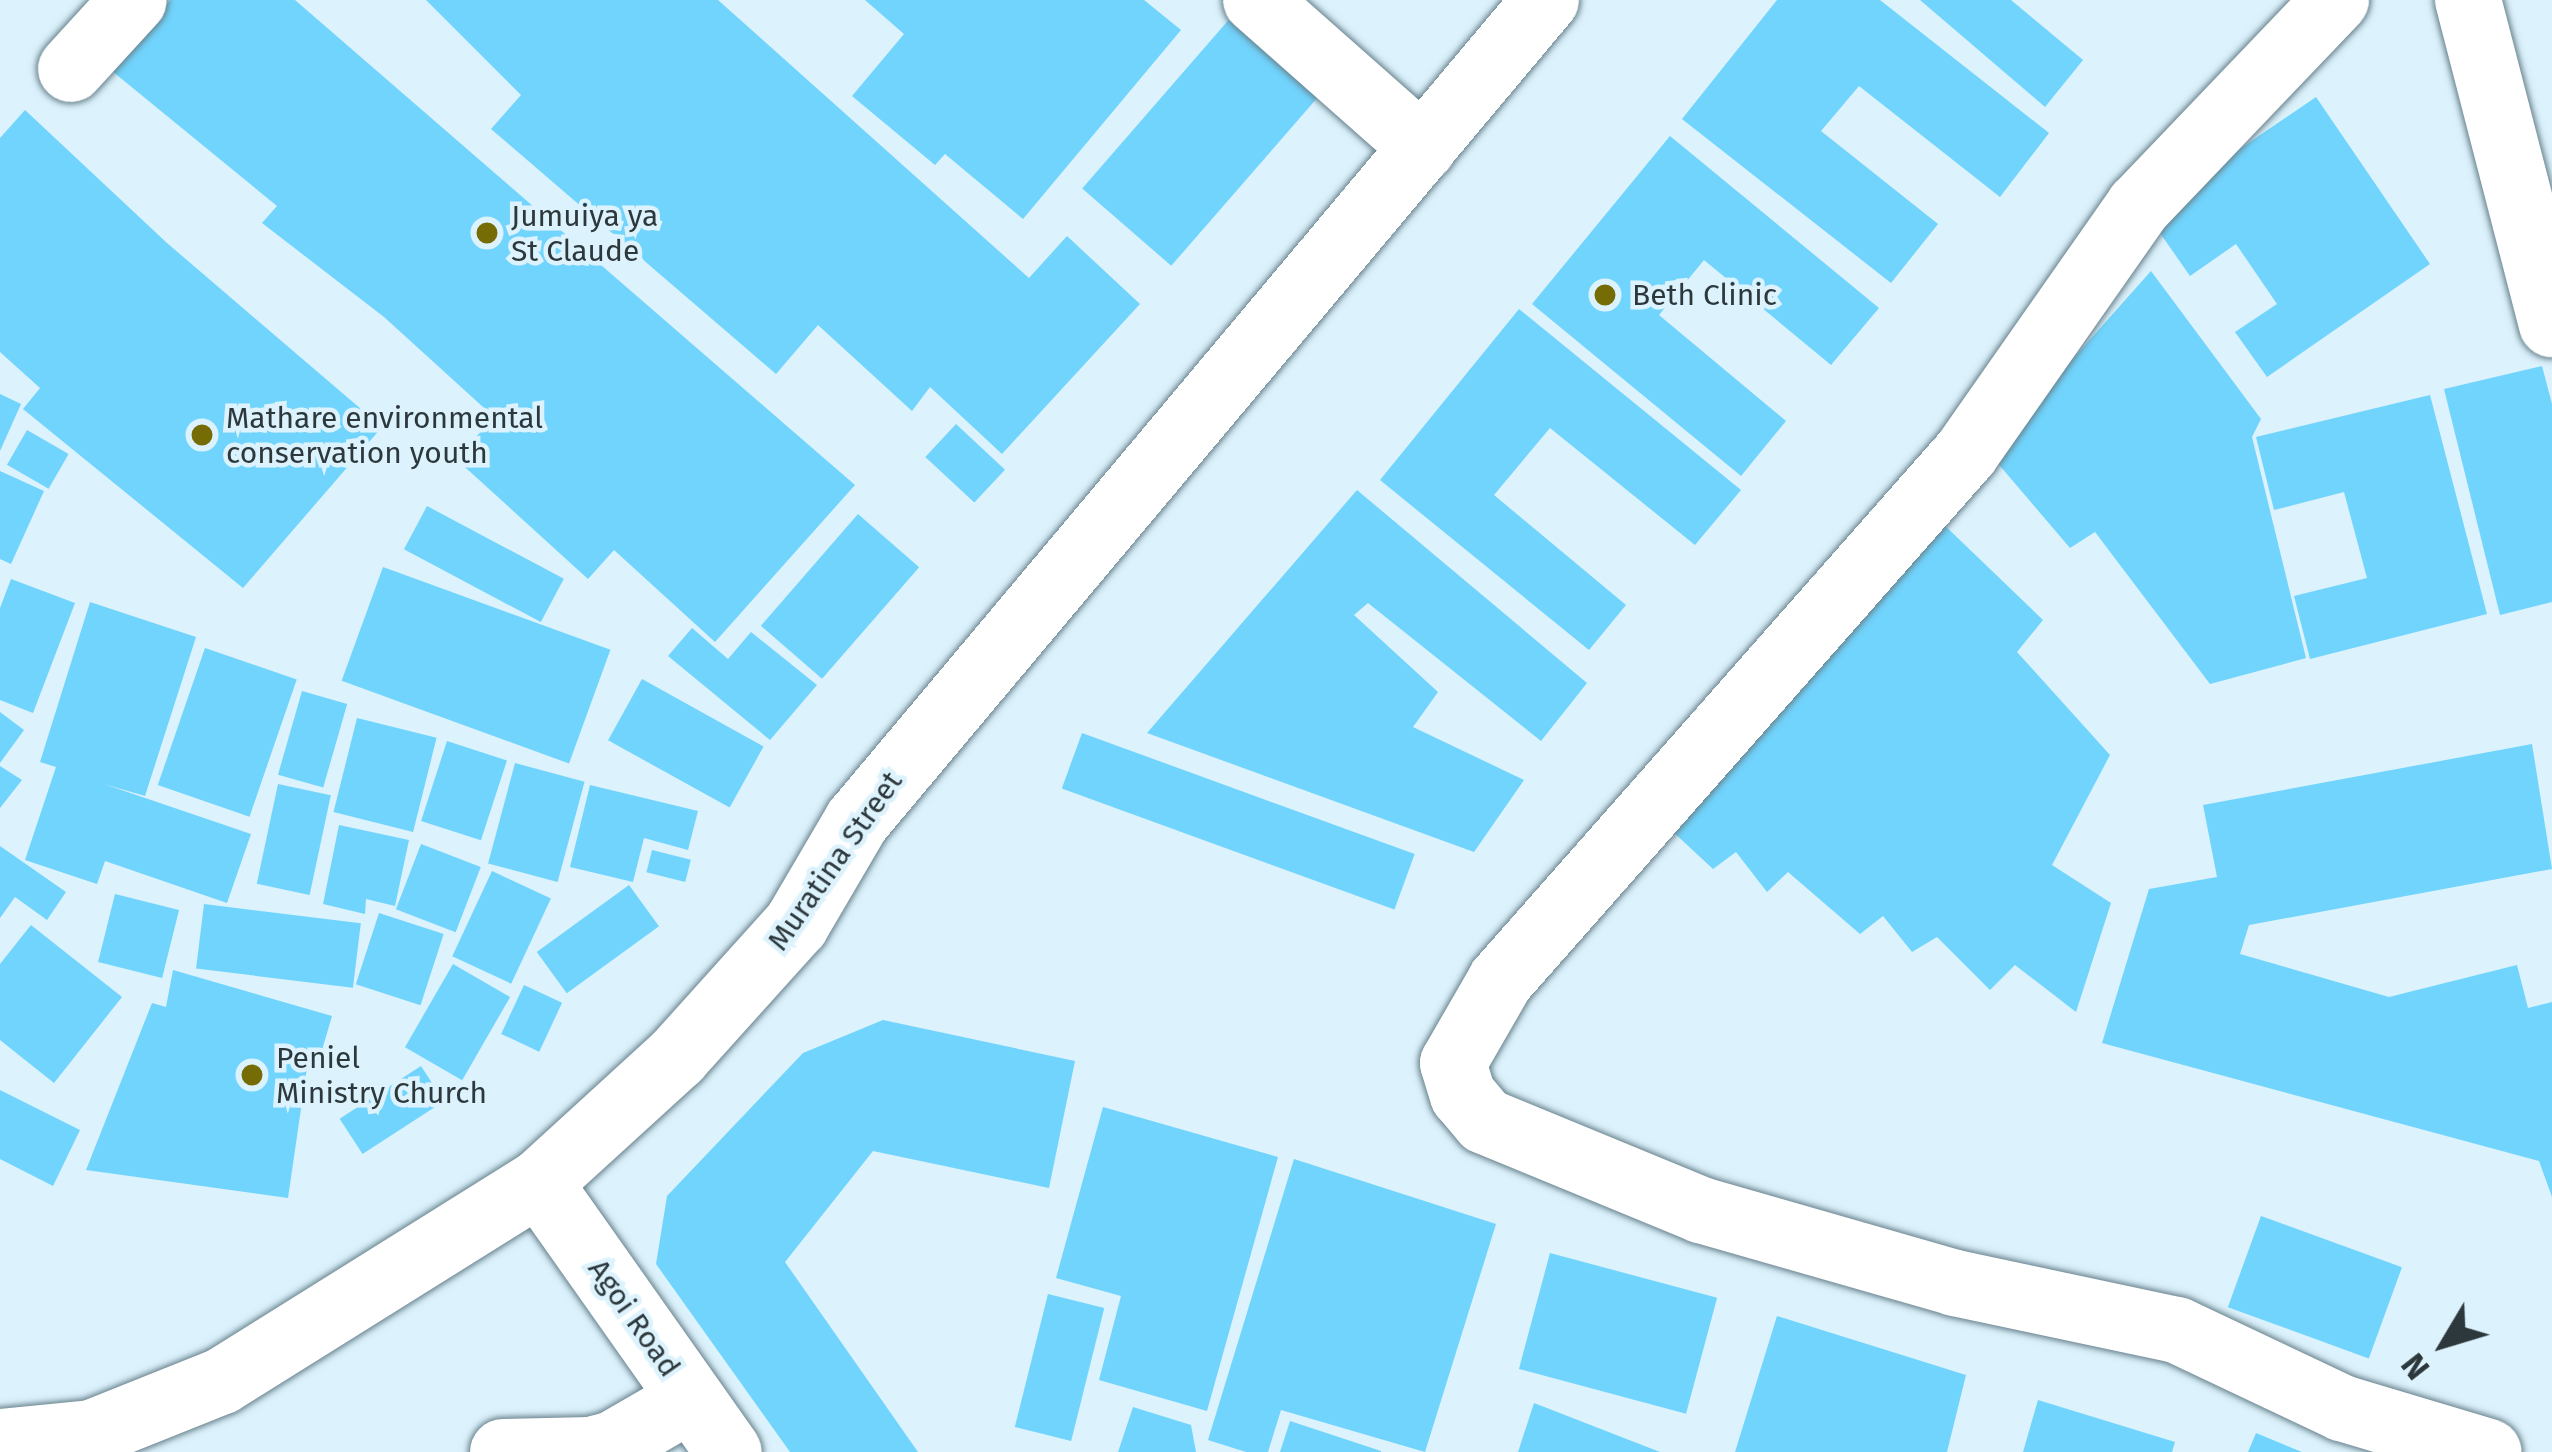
<!DOCTYPE html>
<html>
<head>
<meta charset="utf-8">
<style>
	body { margin:0 }
	#map { position:relative; width:2552px; height:1452px; overflow:hidden; background:#dcf2fc; font-family:"Fira Sans",sans-serif }
	div>[style] { position:absolute }
	[style*='--x'] { left:calc(var(--x)*1px); top:calc(var(--y)*1px); width:calc(var(--w)*1px); rotate:calc(var(--a)*1deg) }
	.building>* { inset:0; background:#71d4fd; transform-origin:0 0 }
	.roads { filter:drop-shadow(0 0 3px #67818c) drop-shadow(0 0 3px #67818c) }
	.minor>* { height:66px; margin:-33px; padding:0 33px; transform-origin:33px; border-radius:33px; background:#fff }
	.dots>* { width:33px; height:33px; translate:-50% -50%; box-sizing:border-box; border:6px solid #dcf2fc; border-radius:50% }
	span { translate:-50% -50%; white-space:nowrap; text-align:center; line-height:1.15; -webkit-text-stroke:9px #dcf2fc; paint-order:stroke }
	.poi-label { font-size:30px; color:#2d383d }
	.left { translate:0 -50%; text-align:left }
	.street-label { font-size:30px; color:#2d383d }
	.north { position:absolute; left:2384px; top:1284px; width:120px; height:120px; -webkit-text-stroke:9px #dcf2fc; paint-order:stroke; rotate:232deg; font-size:33px; font-weight:700; line-height:48px; text-align:center; color:#2d383d }
	.north::after { content:''; display:block; margin:auto; width:42px; height:54px; background:#2d383d; clip-path:polygon(50% 0,100% 100%,50% 72%,0 100%) }
</style>
</head>
<body>
<div id="map">
	<div class="building">
		<i style="clip-path:polygon(170px 0,295px 0,855px 485px,715px 642px,614px 550px,588px 579px,456px 459px,494px 417px,384px 317px,262px 223px,277px 206px,112px 71px)"></i>
		<i style="clip-path:polygon(426px 0,718px 0,1029px 278px,1067px 236px,1140px 304px,1002px 454px,930px 387px,912px 411px,818px 325px,776px 374px,491px 129px,521px 95px)"></i>
		<i style="clip-path:polygon(865px 0,1144px 0,1181px 30px,1023px 219px,945px 154px,935px 165px,852px 96px,904px 34px)"></i>
		<i style="clip-path:polygon(1777px 0,1880px 0,2049px 133px,2000px 197px,1859px 86px,1821px 131px,1938px 224px,1891px 283px,1682px 119px)"></i>
		<i style="clip-path:polygon(1920px 0,2011px 0,2083px 60px,2045px 107px)"></i>
		<i style="left:1239px;top:8px;width:118px;height:239px;rotate:41deg"></i>
		<i style="clip-path:polygon(2316px 97px,2430px 264px,2267px 377px,2235px 332px,2277px 304px,2236px 244px,2190px 276px,2146px 213px)"></i>
		<i style="clip-path:polygon(25px 110px,167px 243px,382px 427px,243px 588px,23px 409px,40px 388px,0 352px,0 138px)"></i>
		<i style="clip-path:polygon(1670px 136px,1879px 308px,1831px 365px,1704px 260px,1659px 315px,1786px 421px,1741px 476px,1532px 304px)"></i>
		<i style="clip-path:polygon(2151px 271px,2261px 419px,2252px 437px,2306px 658px,2210px 684px,2095px 532px,2070px 548px,1989px 453px)"></i>
		<i style="clip-path:polygon(1519px 309px,1741px 490px,1695px 545px,1550px 428px,1494px 495px,1626px 605px,1589px 650px,1380px 480px)"></i>
		<i style="clip-path:polygon(2542px 366px,2552px 404px,2552px 602px,2500px 615px,2444px 389px)"></i>
		<i style="clip-path:polygon(0 394px,21px 404px,0 451px)"></i>
		<i style="clip-path:polygon(2430px 395px,2487px 614px,2310px 659px,2294px 596px,2367px 578px,2344px 492px,2274px 510px,2256px 437px)"></i>
		<i style="left:956px;top:424px;width:67px;height:45px;rotate:43deg"></i>
		<i style="left:27px;top:430px;width:48px;height:40px;rotate:30deg"></i>
		<i style="clip-path:polygon(0 471px,44px 491px,11px 564px,0 559px)"></i>
		<i style="clip-path:polygon(1357px 490px,1587px 683px,1541px 741px,1368px 603px,1354px 615px,1438px 692px,1413px 727px,1524px 780px,1474px 852px,1147px 733px)"></i>
		<i style="left:427px;top:506px;width:155px;height:49px;rotate:28deg"></i>
		<i style="left:858px;top:514px;width:81px;height:148px;rotate:41deg"></i>
		<i style="clip-path:polygon(1939px 520px,2043px 620px,2017px 652px,2110px 755px,2052px 865px,2111px 903px,2076px 1012px,2015px 965px,1990px 990px,1937px 937px,1912px 952px,1883px 916px,1860px 934px,1788px 872px,1767px 892px,1736px 852px,1713px 869px,1671px 830px)"></i>
		<i style="left:383px;top:567px;width:242px;height:121px;rotate:20deg"></i>
		<i style="clip-path:polygon(11px 579px,75px 603px,33px 713px,0 700px,0 608px)"></i>
		<i style="clip-path:polygon(90px 602px,196px 637px,145px 796px,104px 784px,251px 834px,227px 903px,105px 861px,97px 884px,25px 860px,56px 767px,40px 762px)"></i>
		<i style="clip-path:polygon(692px 628px,728px 659px,751px 632px,817px 685px,770px 740px,668px 656px)"></i>
		<i style="left:205px;top:648px;width:97px;height:145px;rotate:19deg"></i>
		<i style="left:642px;top:679px;width:139px;height:70px;rotate:29deg"></i>
		<i style="left:302px;top:691px;width:47px;height:87px;rotate:16deg"></i>
		<i style="clip-path:polygon(0 712px,24px 730px,0 763px)"></i>
		<i style="left:357px;top:718px;width:82px;height:97px;rotate:14deg"></i>
		<i style="left:1082px;top:733px;width:354px;height:59px;rotate:20deg"></i>
		<i style="left:447px;top:741px;width:63px;height:84px;rotate:18deg"></i>
		<i style="clip-path:polygon(2532px 744px,2552px 869px,2249px 925px,2240px 954px,2389px 997px,2517px 965px,2528px 1008px,2552px 1002px,2552px 1197px,2539px 1161px,2102px 1043px,2149px 889px,2217px 877px,2203px 805px)"></i>
		<i style="left:515px;top:763px;width:72px;height:104px;rotate:15deg"></i>
		<i style="clip-path:polygon(0 766px,22px 780px,0 808px)"></i>
		<i style="left:278px;top:784px;width:54px;height:102px;rotate:12deg"></i>
		<i style="clip-path:polygon(590px 785px,698px 811px,688px 850px,644px 838px,633px 882px,570px 867px)"></i>
		<i style="clip-path:polygon(339px 825px,409px 840px,395px 906px,366px 899px,365px 914px,323px 904px)"></i>
		<i style="left:421px;top:844px;width:64px;height:70px;rotate:21deg"></i>
		<i style="clip-path:polygon(0 846px,66px 892px,47px 920px,15px 897px,0 918px)"></i>
		<i style="left:652px;top:850px;width:40px;height:23px;rotate:14deg"></i>
		<i style="left:492px;top:871px;width:65px;height:94px;rotate:25deg"></i>
		<i style="left:629px;top:885px;width:51px;height:114px;rotate:54deg"></i>
		<i style="left:115px;top:894px;width:66px;height:70px;rotate:14deg"></i>
		<i style="left:204px;top:904px;width:158px;height:65px;rotate:7deg"></i>
		<i style="left:379px;top:913px;width:68px;height:75px;rotate:18deg"></i>
		<i style="clip-path:polygon(31px 925px,122px 997px,54px 1083px,0 1040px,0 964px)"></i>
		<i style="left:453px;top:964px;width:66px;height:96px;rotate:30deg"></i>
		<i style="clip-path:polygon(173px 970px,332px 1016px,320px 1057px,309px 1054px,288px 1198px,86px 1170px,152px 1003px,166px 1007px)"></i>
		<i style="left:524px;top:985px;width:42px;height:54px;rotate:25deg"></i>
		<i style="clip-path:polygon(883px 1020px,1075px 1061px,1049px 1188px,873px 1151px,785px 1262px,918px 1452px,790px 1452px,656px 1264px,667px 1196px,803px 1053px)"></i>
		<i style="left:421px;top:1066px;width:42px;height:97px;rotate:57deg"></i>
		<i style="clip-path:polygon(0 1090px,80px 1130px,53px 1186px,0 1159px)"></i>
		<i style="clip-path:polygon(1103px 1107px,1278px 1157px,1207px 1411px,1099px 1380px,1121px 1296px,1056px 1278px)"></i>
		<i style="clip-path:polygon(1294px 1159px,1496px 1224px,1425px 1452px,1281px 1410px,1268px 1452px,1246px 1452px,1208px 1440px)"></i>
		<i style="left:2261px;top:1216px;width:150px;height:97px;rotate:20deg"></i>
		<i style="left:1550px;top:1253px;width:173px;height:120px;rotate:15deg"></i>
		<i style="left:1048px;top:1294px;width:58px;height:137px;rotate:14deg"></i>
		<i style="clip-path:polygon(1777px 1316px,1966px 1375px,1947px 1452px,1735px 1452px)"></i>
		<i style="clip-path:polygon(2038px 1400px,2175px 1442px,2172px 1452px,2023px 1452px)"></i>
		<i style="clip-path:polygon(1534px 1403px,1660px 1452px,1518px 1452px)"></i>
		<i style="clip-path:polygon(1133px 1407px,1191px 1425px,1196px 1452px,1118px 1452px)"></i>
		<i style="clip-path:polygon(1290px 1421px,1381px 1451px,1381px 1452px,1280px 1452px)"></i>
		<i style="clip-path:polygon(2256px 1433px,2302px 1452px,2248px 1452px)"></i>
	</div>
	<div class="roads">
		<div class="minor">
			<i style="--x:1256;--y:0;--w:223;--a:41.5"></i>
			<i style="--x:2336;--y:0;--w:285;--a:133.7"></i>
			<i style="--x:2139;--y:206;--w:302;--a:125"></i>
			<i style="--x:1966;--y:453;--w:703;--a:131.42"></i>
			<i style="--x:1501;--y:980;--w:96;--a:120"></i>
			<i style="--x:1453;--y:1063;--w:34;--a:73"></i>
			<i style="--x:1463;--y:1095;--w:34;--a:50"></i>
			<i style="--x:1485;--y:1121;--w:234;--a:22.4"></i>
			<i style="--x:1701;--y:1210;--w:264;--a:16"></i>
			<i style="--x:1955;--y:1283;--w:227;--a:12"></i>
			<i style="--x:2177;--y:1330;--w:183;--a:25.3"></i>
			<i style="--x:2342;--y:1408;--w:153;--a:16.7"></i>
			<i style="--x:2468;--y:0;--w:335;--a:75.5"></i>
			<i style="--x:71;--y:69;--w:93;--a:-47.6"></i>
			<i style="--x:539;--y:1183;--w:329;--a:54.8"></i>
			<i style="--x:0;--y:1442;--w:92;--a:-5.6"></i>
			<i style="--x:92;--y:1433;--w:140;--a:-21.8"></i>
			<i style="--x:222;--y:1381;--w:374;--a:-32"></i>
			<i style="--x:539;--y:1183;--w:187;--a:-42.4"></i>
			<i style="--x:677;--y:1057;--w:178;--a:-48"></i>
			<i style="--x:796;--y:925;--w:121;--a:-59.6"></i>
			<i style="--x:857;--y:821;--w:1072;--a:-50"></i>
			<i style="--x:503;--y:1452;--w:88;--a:-1.3"></i>
			<i style="--x:591;--y:1450;--w:23;--a:-15"></i>
			<i style="--x:613;--y:1444;--w:90;--a:-30"></i>
		</div>
	</div>
	<div class="dots">
		<i style="left:487px;top:233px;background:#766c06"></i>
		<i style="left:1605px;top:295px;background:#766c06"></i>
		<i style="left:202px;top:435px;background:#766c06"></i>
		<i style="left:252px;top:1075px;background:#766c06"></i>
	</div>
	<div class="poi-label">
		<span class="left" style="left:511px;top:233px">Jumuiya ya<br>St Claude</span>
		<span class="left" style="left:1632px;top:295px">Beth Clinic</span>
		<span class="left" style="left:226px;top:435px">Mathare environmental<br>conservation youth</span>
		<span class="left" style="left:276px;top:1075px">Peniel<br>Ministry Church</span>
	</div>
	<div class="street-label">
		<span style="left:835px;top:861px;rotate:-55deg">Muratina Street</span>
		<span style="left:634px;top:1318px;rotate:55deg">Agoi Road</span>
	</div>
	<div class="north">N</div>
</div>
</body>
</html>
